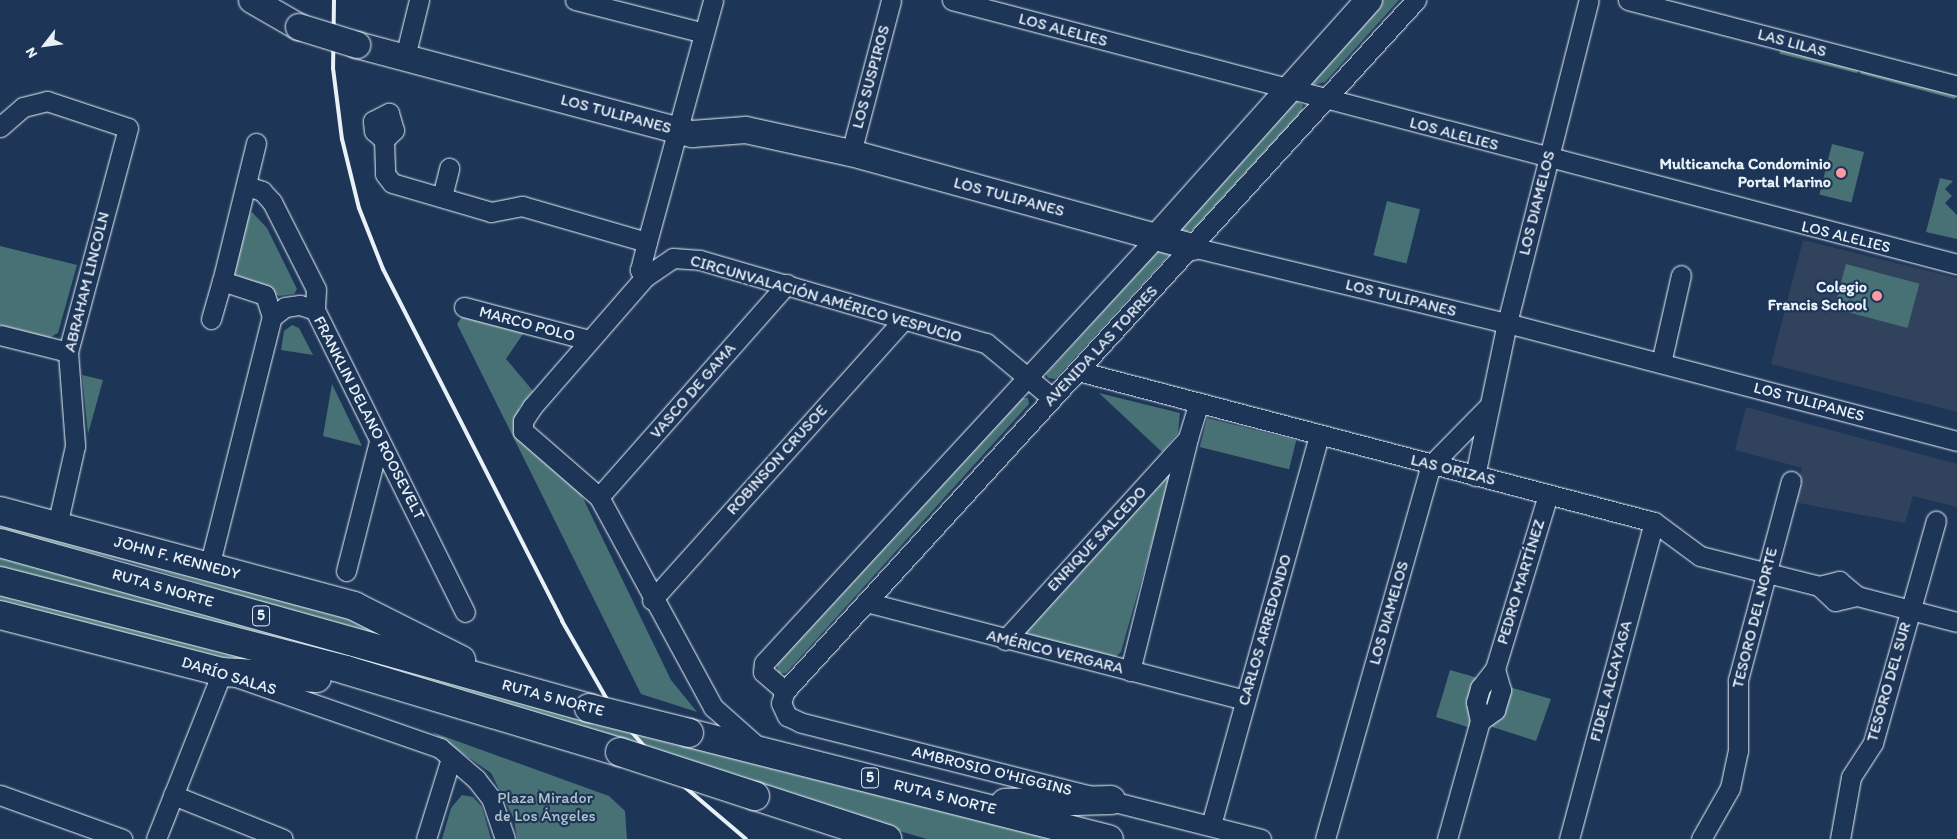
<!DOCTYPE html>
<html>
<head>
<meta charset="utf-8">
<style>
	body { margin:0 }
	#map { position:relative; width:1957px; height:839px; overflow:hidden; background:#1d3557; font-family:Itim,sans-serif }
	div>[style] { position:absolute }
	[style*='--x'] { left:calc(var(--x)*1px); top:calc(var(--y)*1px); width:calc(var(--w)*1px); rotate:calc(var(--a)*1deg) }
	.built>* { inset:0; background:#31425d }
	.green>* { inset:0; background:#487176; transform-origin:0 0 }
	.roads { filter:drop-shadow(0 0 1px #e8f1f8) drop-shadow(0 0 1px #e8f1f8) }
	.street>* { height:19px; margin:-9.5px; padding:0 9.5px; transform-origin:9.5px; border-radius:9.5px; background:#1d3557 }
	.secondary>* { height:26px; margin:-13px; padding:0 13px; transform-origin:13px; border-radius:13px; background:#1d3557 }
	.primary>* { height:28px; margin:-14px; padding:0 14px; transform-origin:14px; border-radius:14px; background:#1d3557 }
	.highway>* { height:28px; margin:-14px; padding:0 14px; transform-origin:14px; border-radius:14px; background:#1d3557 }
	.rail>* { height:4px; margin:-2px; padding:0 2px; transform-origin:2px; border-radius:2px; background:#e8f1f8 }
	.bridges { filter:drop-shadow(0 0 1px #e8f1f8) drop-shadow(0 0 1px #e8f1f8) }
	.secondary-bridge>* { height:26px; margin:-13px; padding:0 13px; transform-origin:13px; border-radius:13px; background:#1d3557 }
	.highway-bridge>* { height:28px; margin:-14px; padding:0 14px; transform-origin:14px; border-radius:14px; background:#1d3557 }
	.dots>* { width:14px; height:14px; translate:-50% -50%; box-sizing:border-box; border:2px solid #1d3557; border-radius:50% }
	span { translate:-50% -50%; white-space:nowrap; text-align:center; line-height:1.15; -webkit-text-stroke:4.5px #1d3557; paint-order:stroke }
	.shield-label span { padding:1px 4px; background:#1d3557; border:1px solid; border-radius:4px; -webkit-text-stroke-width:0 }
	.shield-label { font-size:15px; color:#e8f1f8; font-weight:700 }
	.street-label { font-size:16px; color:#e8f1f8 }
	.poi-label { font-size:16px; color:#e8f1f8; font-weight:700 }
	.right { translate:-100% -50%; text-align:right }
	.park-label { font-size:16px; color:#b0c4ca }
	.north { position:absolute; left:20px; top:20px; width:50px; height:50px; -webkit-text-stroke:4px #1d3557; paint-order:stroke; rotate:240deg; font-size:14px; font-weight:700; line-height:20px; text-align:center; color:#e8f1f8 }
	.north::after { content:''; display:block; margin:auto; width:18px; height:22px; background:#e8f1f8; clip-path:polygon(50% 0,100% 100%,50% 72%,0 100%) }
</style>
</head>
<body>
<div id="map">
	<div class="built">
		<i style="clip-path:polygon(1803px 240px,1957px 278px,1957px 412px,1771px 364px)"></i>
		<i style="clip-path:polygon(1746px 407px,1957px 464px,1957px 507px,1913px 496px,1905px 523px,1793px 502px,1802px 468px,1735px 450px)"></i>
	</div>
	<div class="green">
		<i style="clip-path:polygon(1382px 0,1399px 0,1325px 82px,1314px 85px,1313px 77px)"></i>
		<i style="left:1781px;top:47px;width:80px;height:7px;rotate:14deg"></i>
		<i style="left:1862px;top:67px;width:98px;height:7px;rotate:15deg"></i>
		<i style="clip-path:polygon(1296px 101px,1303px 105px,1302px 111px,1194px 229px,1182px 234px,1179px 226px)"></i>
		<i style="left:1832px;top:144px;width:33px;height:52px;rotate:14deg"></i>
		<i style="clip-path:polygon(1940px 178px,1953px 181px,1945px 189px,1952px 196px,1945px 203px,1957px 215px,1957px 239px,1926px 232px)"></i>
		<i style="left:1387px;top:201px;width:34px;height:56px;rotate:14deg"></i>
		<i style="clip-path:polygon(252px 212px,267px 228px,297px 289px,294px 294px,279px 296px,234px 274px,245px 221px)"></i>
		<i style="clip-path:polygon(0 246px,77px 265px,58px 333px,49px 338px,0 325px)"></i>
		<i style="clip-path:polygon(1160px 248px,1170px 254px,1055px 379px,1048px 378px,1046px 374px)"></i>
		<i style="left:1846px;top:264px;width:76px;height:46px;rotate:15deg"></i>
		<i style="clip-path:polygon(465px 312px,525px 331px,506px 359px,533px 391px,519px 408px,519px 434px,581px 494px,671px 680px,697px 712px,641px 694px,457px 324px)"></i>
		<i style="clip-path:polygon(292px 325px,299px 328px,313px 355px,281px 350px,284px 331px)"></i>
		<i style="clip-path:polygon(82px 375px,103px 380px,88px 434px)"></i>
		<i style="clip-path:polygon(332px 384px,362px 446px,323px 436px)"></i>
		<i style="clip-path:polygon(1099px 393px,1180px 413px,1178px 433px,1162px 452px)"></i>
		<i style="clip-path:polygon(1021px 398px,1028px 398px,1029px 404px,786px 673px,778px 673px,777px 664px)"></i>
		<i style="left:1207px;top:418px;width:92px;height:30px;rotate:14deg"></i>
		<i style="clip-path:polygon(1175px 461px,1121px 652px,1114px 658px,1027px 637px,1025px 629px)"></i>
		<i style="clip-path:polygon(0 519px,309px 600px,424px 652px,130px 562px,0 531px)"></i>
		<i style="clip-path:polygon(0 550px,1065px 839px,927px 839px,0 571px)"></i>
		<i style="clip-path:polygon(0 593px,280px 665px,217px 658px,0 608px)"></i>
		<i style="clip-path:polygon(1450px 670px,1551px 699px,1536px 741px,1480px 723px,1471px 728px,1436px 717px)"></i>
		<i style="clip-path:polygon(432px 732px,609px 796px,625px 811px,627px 839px,517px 839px,514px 819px,491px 773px)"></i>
		<i style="clip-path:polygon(462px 795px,473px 797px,482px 807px,491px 839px,442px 839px,451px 808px)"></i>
	</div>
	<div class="roads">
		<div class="street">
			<i style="--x:575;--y:0;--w:133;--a:14.3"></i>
			<i style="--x:952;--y:0;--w:1039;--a:14.72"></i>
			<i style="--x:1628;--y:0;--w:340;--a:14.6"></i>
			<i style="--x:405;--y:57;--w:59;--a:-76.2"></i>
			<i style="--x:0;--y:127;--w:30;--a:-41"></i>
			<i style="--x:23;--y:107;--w:25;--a:-14"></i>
			<i style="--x:47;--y:101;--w:85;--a:18.4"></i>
			<i style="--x:128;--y:128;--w:232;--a:105"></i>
			<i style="--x:68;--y:352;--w:94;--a:85.7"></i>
			<i style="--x:75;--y:446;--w:82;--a:102.7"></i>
			<i style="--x:384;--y:140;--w:13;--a:-138"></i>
			<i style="--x:374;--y:131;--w:10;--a:-96"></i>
			<i style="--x:373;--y:121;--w:18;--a:-27"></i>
			<i style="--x:389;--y:113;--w:18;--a:74"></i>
			<i style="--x:394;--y:130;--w:14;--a:135"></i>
			<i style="--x:384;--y:140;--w:34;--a:88"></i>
			<i style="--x:385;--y:174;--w:11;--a:52"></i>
			<i style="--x:392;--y:183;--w:103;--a:16.3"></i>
			<i style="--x:491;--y:212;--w:32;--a:-11"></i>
			<i style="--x:522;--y:206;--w:130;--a:16.1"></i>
			<i style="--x:256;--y:143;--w:142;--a:103.8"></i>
			<i style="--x:222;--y:281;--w:45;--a:18"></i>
			<i style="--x:265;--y:295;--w:23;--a:72"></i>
			<i style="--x:851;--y:153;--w:158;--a:-75.3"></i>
			<i style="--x:247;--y:186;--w:16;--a:18"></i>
			<i style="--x:262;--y:191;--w:15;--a:48"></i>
			<i style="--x:272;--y:202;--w:97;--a:63.2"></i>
			<i style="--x:316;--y:289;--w:21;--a:93"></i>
			<i style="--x:442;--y:197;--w:30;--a:-76"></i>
			<i style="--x:1192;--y:247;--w:324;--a:13.6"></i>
			<i style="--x:1507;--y:323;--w:465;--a:14.7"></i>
			<i style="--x:645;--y:277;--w:9;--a:-126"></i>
			<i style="--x:640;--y:270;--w:29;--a:-76"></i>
			<i style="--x:647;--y:242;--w:251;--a:-74.7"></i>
			<i style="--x:464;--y:307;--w:129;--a:14.8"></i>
			<i style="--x:211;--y:319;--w:40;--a:-74"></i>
			<i style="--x:0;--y:335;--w:70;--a:14"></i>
			<i style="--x:1661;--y:363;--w:90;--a:-77.2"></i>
			<i style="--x:1078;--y:371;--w:595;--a:14.69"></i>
			<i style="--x:1654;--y:522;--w:57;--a:36.5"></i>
			<i style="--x:1700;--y:556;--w:123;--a:14.1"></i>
			<i style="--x:1819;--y:586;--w:22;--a:43"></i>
			<i style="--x:1835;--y:601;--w:23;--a:-13"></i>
			<i style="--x:1475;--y:476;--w:156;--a:-78.2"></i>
			<i style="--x:1507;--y:323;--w:333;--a:-75.8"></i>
			<i style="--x:599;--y:497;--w:284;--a:-48.6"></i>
			<i style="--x:209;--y:567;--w:258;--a:-75.9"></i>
			<i style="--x:272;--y:317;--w:16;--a:-38"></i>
			<i style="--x:285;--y:307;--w:15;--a:-8"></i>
			<i style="--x:300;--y:305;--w:16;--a:18"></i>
			<i style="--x:315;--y:310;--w:337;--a:63.6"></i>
			<i style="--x:346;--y:571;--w:133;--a:-75.7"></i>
			<i style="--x:1819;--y:586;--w:21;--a:-14"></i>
			<i style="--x:1839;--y:581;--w:23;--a:40"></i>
			<i style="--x:1857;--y:596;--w:103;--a:14.6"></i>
			<i style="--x:652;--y:600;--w:375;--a:-48.1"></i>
			<i style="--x:866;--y:602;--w:391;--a:14.5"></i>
			<i style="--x:1005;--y:640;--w:273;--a:-47.8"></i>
			<i style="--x:1188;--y:438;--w:37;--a:-73"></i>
			<i style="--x:1130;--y:671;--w:236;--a:-76"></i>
			<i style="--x:785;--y:691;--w:29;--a:-139"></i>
			<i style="--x:763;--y:672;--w:9;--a:-84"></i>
			<i style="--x:764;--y:663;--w:580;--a:-47.31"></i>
			<i style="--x:1480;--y:721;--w:19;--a:-36"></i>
			<i style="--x:1495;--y:710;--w:21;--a:-73"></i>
			<i style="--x:1501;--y:690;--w:22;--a:-106"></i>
			<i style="--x:758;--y:747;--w:60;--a:-138.4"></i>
			<i style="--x:713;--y:707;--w:239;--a:-118.5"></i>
			<i style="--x:599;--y:497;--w:101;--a:-139"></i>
			<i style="--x:523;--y:431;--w:10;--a:-90"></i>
			<i style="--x:523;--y:421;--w:17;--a:-57"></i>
			<i style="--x:532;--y:407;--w:172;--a:-49"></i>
			<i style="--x:645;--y:277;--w:34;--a:-34"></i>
			<i style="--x:673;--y:258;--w:27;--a:4"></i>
			<i style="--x:700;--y:260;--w:298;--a:16.2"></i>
			<i style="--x:986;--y:343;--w:86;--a:39.8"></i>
			<i style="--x:0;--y:795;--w:130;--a:19.8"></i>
			<i style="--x:173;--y:795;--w:118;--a:21.8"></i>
			<i style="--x:1211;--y:825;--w:404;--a:-74.5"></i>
			<i style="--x:156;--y:839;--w:180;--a:-68.4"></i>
			<i style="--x:222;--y:672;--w:231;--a:19.2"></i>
			<i style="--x:440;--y:748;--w:48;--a:40.7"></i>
			<i style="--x:476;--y:779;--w:24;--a:52"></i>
			<i style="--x:491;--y:798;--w:43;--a:71.1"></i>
			<i style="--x:426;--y:839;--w:85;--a:-72.8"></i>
			<i style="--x:1261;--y:839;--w:476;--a:-165.8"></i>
			<i style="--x:800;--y:722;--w:14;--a:-155"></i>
			<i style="--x:787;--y:716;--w:14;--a:-115"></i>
			<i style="--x:781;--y:703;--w:13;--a:-72"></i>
			<i style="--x:785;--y:691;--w:936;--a:-47.6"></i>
			<i style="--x:1325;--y:839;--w:389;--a:-74.2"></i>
			<i style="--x:1431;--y:465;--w:81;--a:-45.5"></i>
			<i style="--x:1447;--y:839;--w:123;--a:-74.4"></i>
			<i style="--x:1480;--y:721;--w:19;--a:-102"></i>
			<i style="--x:1476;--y:702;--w:15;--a:-74"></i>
			<i style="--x:1480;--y:688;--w:24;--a:-52"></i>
			<i style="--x:1495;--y:669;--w:182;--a:-73.1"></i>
			<i style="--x:1569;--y:839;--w:328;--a:-75"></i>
			<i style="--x:1701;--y:839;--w:59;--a:-60.4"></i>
			<i style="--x:1730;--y:788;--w:38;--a:-78"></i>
			<i style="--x:1738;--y:751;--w:71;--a:-90"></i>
			<i style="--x:1738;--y:680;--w:206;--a:-75.1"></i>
			<i style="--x:1840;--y:839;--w:63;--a:-79.9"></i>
			<i style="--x:1851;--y:777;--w:40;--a:-57.1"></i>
			<i style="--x:1873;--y:743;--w:231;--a:-74.2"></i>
		</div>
		<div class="secondary">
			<i style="--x:252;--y:0;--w:54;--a:29.9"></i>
			<i style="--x:357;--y:45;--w:347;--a:14.9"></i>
			<i style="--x:692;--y:134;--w:54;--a:-4.2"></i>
			<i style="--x:746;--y:130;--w:107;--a:12.4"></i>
			<i style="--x:851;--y:153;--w:354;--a:15.4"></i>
			<i style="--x:1157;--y:237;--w:318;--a:-48.2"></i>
		</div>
		<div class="primary">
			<i style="--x:0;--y:511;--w:367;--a:15"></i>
			<i style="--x:0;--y:615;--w:229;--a:14.4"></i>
		</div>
		<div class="highway">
			<i style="--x:0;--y:543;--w:612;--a:15.65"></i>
			<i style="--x:0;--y:581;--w:357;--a:14.4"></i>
			<i style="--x:346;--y:670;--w:286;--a:16.7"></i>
			<i style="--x:354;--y:606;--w:120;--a:26.8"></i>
			<i style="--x:222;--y:672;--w:95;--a:3.6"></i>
			<i style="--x:689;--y:733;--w:433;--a:14.2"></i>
			<i style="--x:755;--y:796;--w:139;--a:18"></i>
			<i style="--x:1005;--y:803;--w:106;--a:-1.6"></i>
		</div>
	</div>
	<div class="rail">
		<i style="--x:334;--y:0;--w:68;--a:90.8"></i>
		<i style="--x:333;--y:68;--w:72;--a:82.8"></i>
		<i style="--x:342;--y:139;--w:71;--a:76.2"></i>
		<i style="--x:359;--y:208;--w:66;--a:68.5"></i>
		<i style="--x:383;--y:269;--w:395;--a:63"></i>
		<i style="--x:562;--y:621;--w:106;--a:60.1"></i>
		<i style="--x:615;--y:713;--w:77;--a:48.7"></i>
		<i style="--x:666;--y:771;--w:105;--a:40.4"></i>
	</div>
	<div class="bridges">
		<div class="secondary-bridge">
			<i style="--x:299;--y:27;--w:61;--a:17.2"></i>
		</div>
		<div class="highway-bridge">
			<i style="--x:589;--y:708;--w:103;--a:14"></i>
			<i style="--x:620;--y:752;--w:142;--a:18.1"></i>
		</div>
	</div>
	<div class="dots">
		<i style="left:1841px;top:173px;background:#ff9aa2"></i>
		<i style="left:1877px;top:296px;background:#ff9aa2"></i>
	</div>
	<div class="shield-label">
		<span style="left:261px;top:616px">5</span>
		<span style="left:870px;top:778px">5</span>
	</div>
	<div class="street-label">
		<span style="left:1063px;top:30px;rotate:15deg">LOS ALELIES</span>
		<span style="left:1792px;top:43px;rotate:15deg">LAS LILAS</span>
		<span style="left:871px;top:77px;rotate:-75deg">LOS SUSPIROS</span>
		<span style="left:616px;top:114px;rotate:15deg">LOS TULIPANES</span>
		<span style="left:1454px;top:134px;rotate:15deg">LOS ALELIES</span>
		<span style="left:1009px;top:197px;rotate:15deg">LOS TULIPANES</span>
		<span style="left:1537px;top:203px;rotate:-76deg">LOS DIAMELOS</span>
		<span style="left:1846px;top:237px;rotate:14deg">LOS ALELIES</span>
		<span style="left:87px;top:282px;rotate:-76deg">ABRAHAM LINCOLN</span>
		<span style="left:1401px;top:298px;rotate:14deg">LOS TULIPANES</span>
		<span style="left:826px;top:299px;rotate:16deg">CIRCUNVALACIÓN AMÉRICO VESPUCIO</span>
		<span style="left:527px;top:324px;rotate:15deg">MARCO POLO</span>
		<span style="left:1101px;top:346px;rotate:-47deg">AVENIDA LAS TORRES</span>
		<span style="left:693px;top:391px;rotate:-49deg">VASCO DE GAMA</span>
		<span style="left:1809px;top:402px;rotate:15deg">LOS TULIPANES</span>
		<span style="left:369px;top:418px;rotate:63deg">FRANKLIN DELANO ROOSEVELT</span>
		<span style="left:777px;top:460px;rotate:-48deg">ROBINSON CRUSOE</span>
		<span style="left:1453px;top:470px;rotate:14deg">LAS ORIZAS</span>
		<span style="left:1097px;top:539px;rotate:-47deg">ENRIQUE SALCEDO</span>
		<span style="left:177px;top:558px;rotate:15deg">JOHN F. KENNEDY</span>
		<span style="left:1521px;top:582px;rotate:-73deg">PEDRO MARTÍNEZ</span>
		<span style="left:163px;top:588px;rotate:16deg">RUTA 5 NORTE</span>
		<span style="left:1389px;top:613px;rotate:-74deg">LOS DIAMELOS</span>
		<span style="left:1755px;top:618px;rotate:-76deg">TESORO DEL NORTE</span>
		<span style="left:1265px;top:630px;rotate:-74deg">CARLOS ARREDONDO</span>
		<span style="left:1055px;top:652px;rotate:14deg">AMÉRICO VERGARA</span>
		<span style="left:229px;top:676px;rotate:17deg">DARÍO SALAS</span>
		<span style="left:1611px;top:681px;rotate:-75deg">FIDEL ALCAYAGA</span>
		<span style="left:1889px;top:682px;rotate:-74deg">TESORO DEL SUR</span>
		<span style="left:553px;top:698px;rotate:15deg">RUTA 5 NORTE</span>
		<span style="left:992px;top:771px;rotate:14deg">AMBROSIO O'HIGGINS</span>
		<span style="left:945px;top:797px;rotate:14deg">RUTA 5 NORTE</span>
	</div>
	<div class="poi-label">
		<span class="right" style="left:1831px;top:173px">Multicancha Condominio<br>Portal Marino</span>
		<span class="right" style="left:1867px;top:296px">Colegio<br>Francis School</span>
	</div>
	<div class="park-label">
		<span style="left:545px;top:807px">Plaza Mirador<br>de Los Ángeles</span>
	</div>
	<div class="north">N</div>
</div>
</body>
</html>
